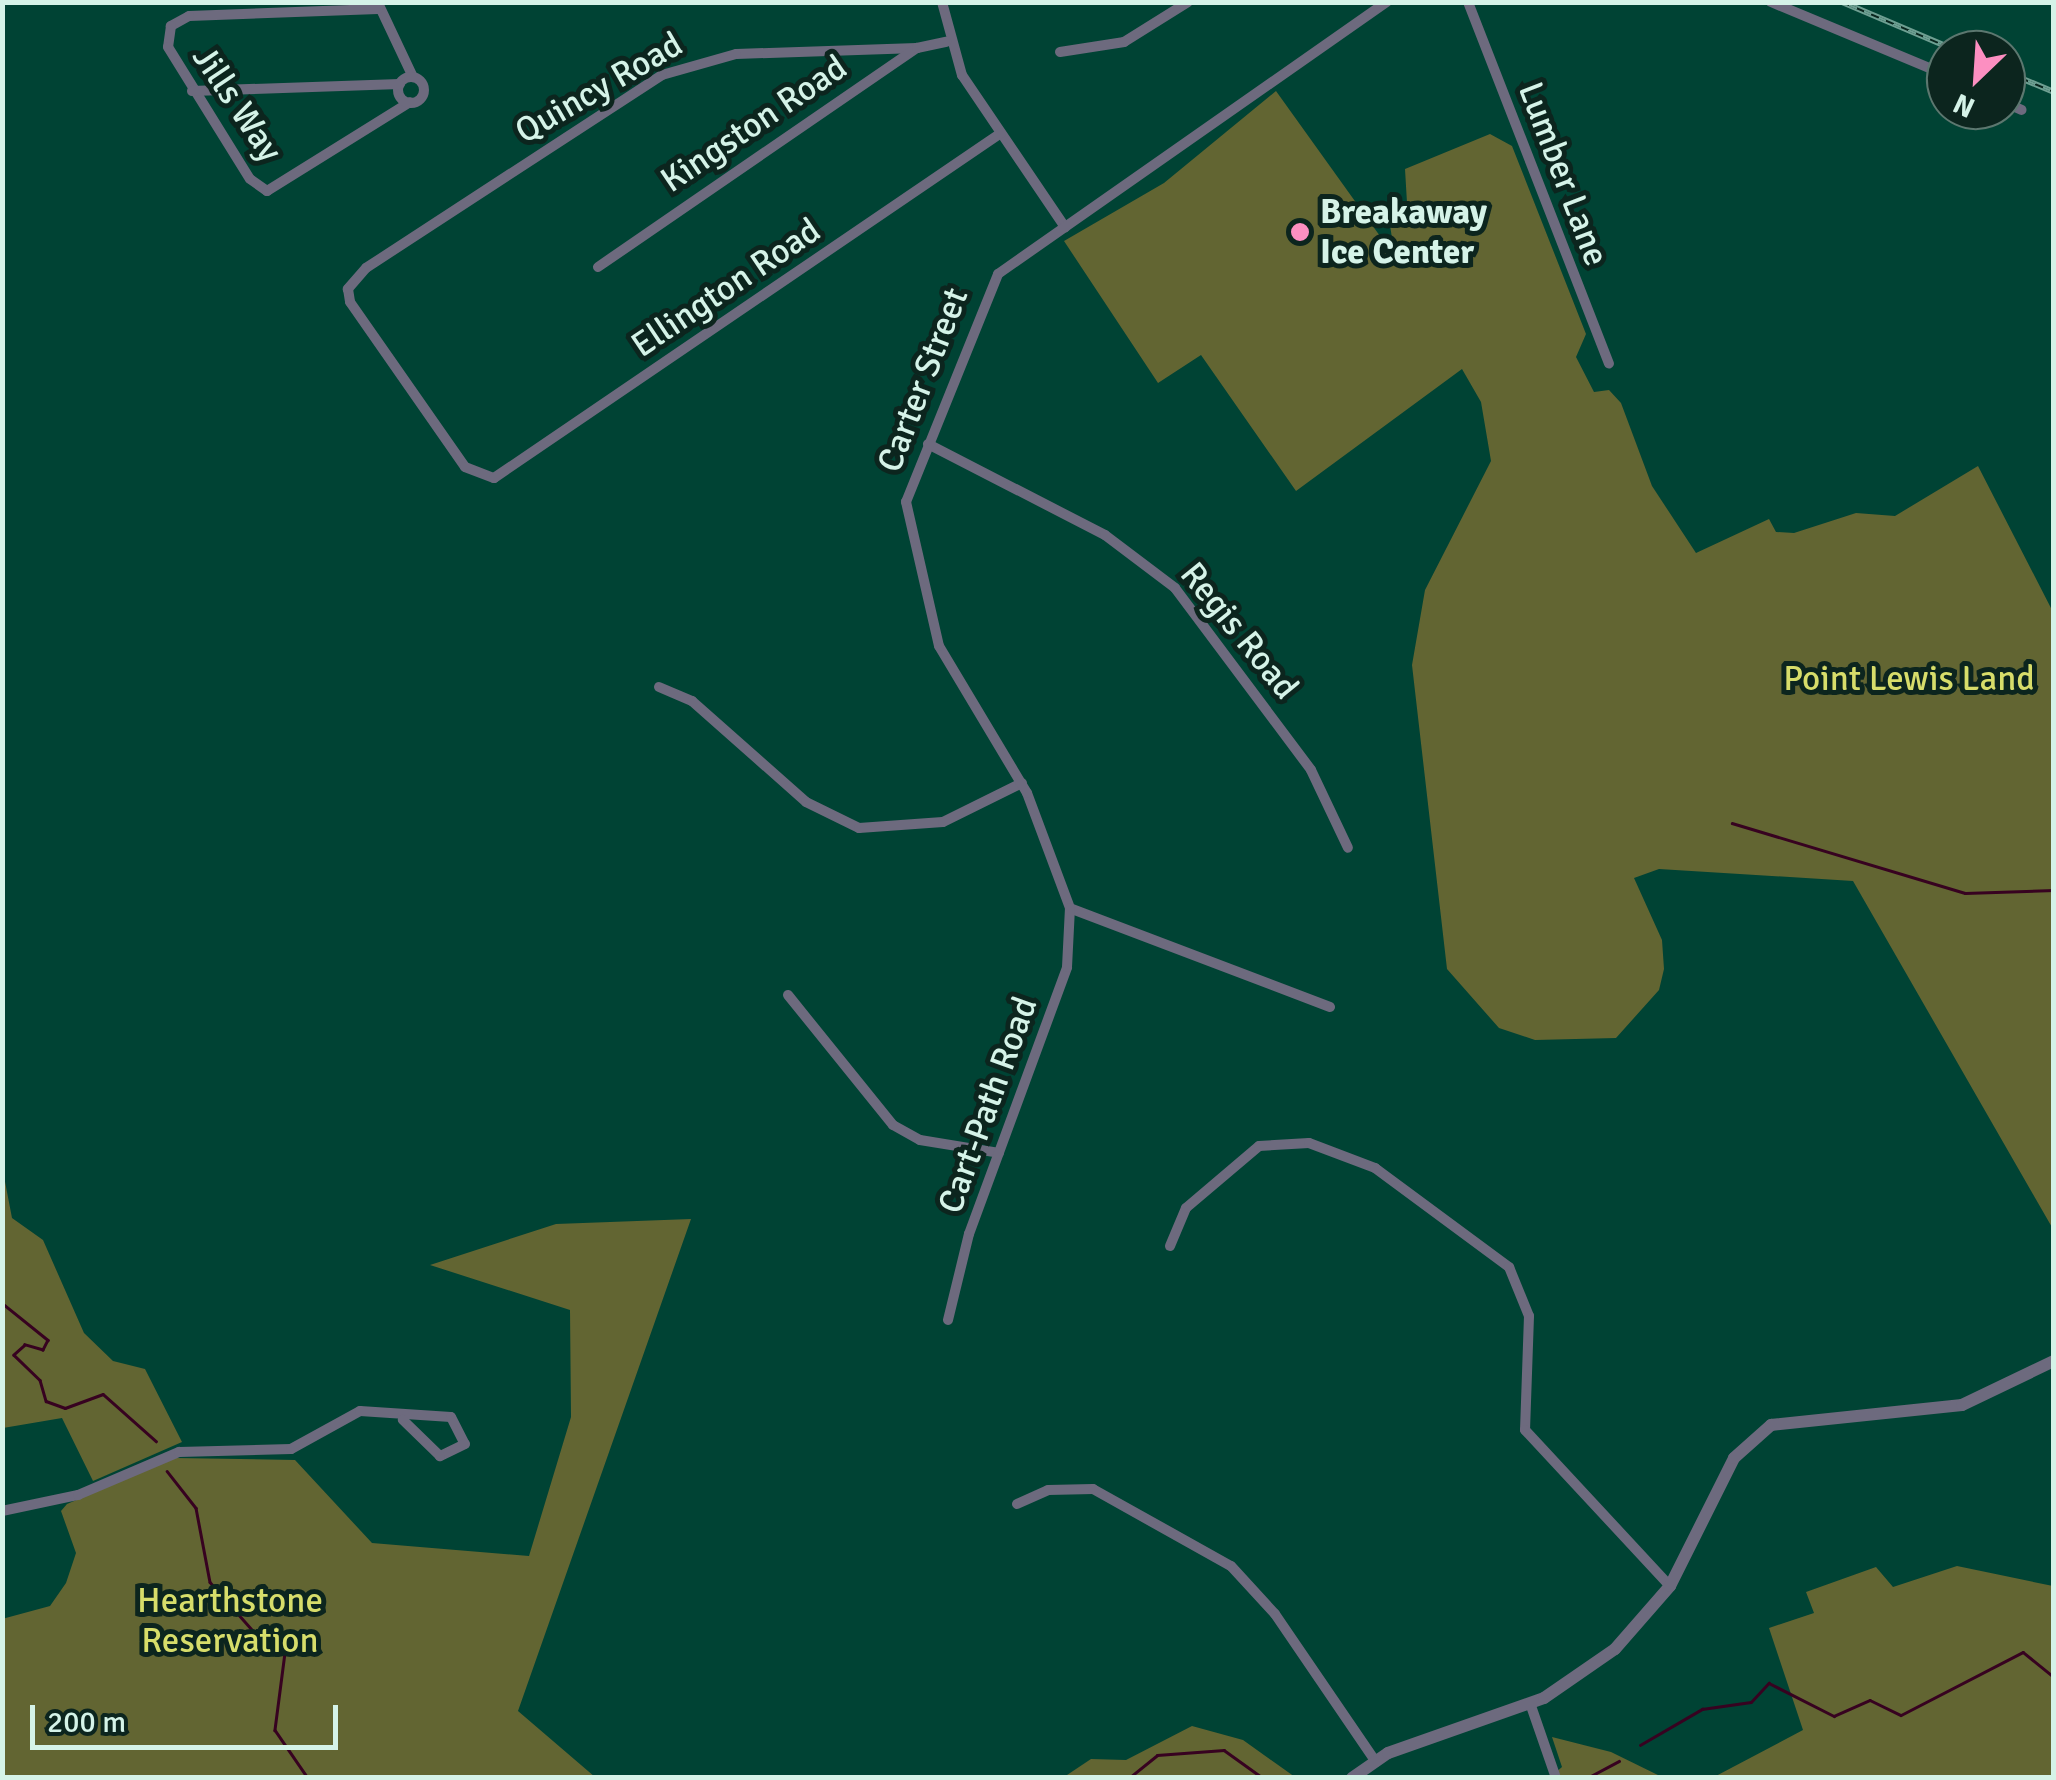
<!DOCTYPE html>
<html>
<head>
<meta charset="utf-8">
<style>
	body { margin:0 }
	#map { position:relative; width:2056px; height:1780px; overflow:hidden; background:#004334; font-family:Signika,sans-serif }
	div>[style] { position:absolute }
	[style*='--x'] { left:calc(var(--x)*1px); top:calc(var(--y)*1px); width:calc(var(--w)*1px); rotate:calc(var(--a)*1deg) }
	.green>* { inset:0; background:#626532 }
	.stream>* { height:2.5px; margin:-1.25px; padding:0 1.25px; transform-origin:1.25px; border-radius:1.25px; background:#370220 }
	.minor>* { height:10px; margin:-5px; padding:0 5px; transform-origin:5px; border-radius:5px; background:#6d6a7e }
	.minor>.ring { margin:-5px; padding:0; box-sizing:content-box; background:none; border:10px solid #6d6a7e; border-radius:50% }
	.tertiary>* { height:12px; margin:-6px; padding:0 6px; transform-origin:6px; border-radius:6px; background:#6d6a7e }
	.rail>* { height:6px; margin-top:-3px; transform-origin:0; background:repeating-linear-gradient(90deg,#0c251e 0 8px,#6f9f92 0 16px); box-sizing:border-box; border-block:2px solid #6f9f92 }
	.dots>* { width:28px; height:28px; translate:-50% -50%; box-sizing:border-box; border:5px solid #0c251e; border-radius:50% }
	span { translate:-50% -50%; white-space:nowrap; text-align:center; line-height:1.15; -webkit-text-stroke:10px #0c251e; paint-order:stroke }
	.street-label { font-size:35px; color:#d5f3e8 }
	.poi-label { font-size:35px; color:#d5f3e8; font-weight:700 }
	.left { translate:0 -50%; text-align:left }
	.park-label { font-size:35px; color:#d7dd6a }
	.frame { position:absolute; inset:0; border:5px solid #d5f3e8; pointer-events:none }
	.north { position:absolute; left:1926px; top:30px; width:100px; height:100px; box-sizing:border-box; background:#0c251e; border:2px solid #5c776f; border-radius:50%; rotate:205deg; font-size:28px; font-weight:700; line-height:40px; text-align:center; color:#d5f3e8 }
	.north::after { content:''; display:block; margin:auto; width:35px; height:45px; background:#fc8fc1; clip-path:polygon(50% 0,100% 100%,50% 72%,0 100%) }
	.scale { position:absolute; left:30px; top:1705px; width:308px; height:45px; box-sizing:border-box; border:5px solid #d5f3e8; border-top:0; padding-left:12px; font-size:30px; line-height:35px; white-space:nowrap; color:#d5f3e8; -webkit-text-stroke:8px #0c251e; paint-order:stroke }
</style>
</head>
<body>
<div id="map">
	<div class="green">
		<i style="clip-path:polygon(1276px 91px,1395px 257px,1389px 219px,1394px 205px,1407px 203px,1405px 169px,1490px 134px,1512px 146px,1586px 334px,1576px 357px,1594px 392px,1609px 390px,1621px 403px,1652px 486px,1696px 553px,1769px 519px,1776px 532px,1794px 533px,1856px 513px,1895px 516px,1978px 466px,2053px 612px,2053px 1229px,1853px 881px,1659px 869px,1634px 878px,1662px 940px,1664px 969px,1659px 990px,1616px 1038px,1535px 1040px,1499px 1028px,1447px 969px,1412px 665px,1425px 590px,1491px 461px,1481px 402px,1462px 369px,1296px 491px,1201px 355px,1158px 383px,1064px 241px,1164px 183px)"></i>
		<i style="clip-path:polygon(2px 1166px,12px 1218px,43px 1240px,84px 1333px,113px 1361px,145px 1369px,182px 1442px,93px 1481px,62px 1418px,3px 1428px)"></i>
		<i style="clip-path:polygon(691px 1219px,518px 1711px,595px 1777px,3px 1777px,2px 1619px,50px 1606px,66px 1583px,76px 1553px,61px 1511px,67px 1504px,175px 1458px,295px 1460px,372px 1543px,529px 1556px,571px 1417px,570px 1310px,430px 1265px,556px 1224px)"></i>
		<i style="clip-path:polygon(1957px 1566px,2053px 1586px,2053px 1777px,1714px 1777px,1803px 1730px,1769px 1628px,1814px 1613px,1806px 1592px,1876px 1567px,1893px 1587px)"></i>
		<i style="clip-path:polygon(1192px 1726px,1243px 1740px,1295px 1777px,1064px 1777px,1091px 1759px,1126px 1760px)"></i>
		<i style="clip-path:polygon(1552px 1737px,1611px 1752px,1662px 1777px,1549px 1778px,1562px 1767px)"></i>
	</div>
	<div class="stream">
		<i style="--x:1732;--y:823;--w:243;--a:16.7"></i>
		<i style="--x:1965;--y:893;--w:89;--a:-1.9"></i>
		<i style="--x:2;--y:1303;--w:59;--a:38.8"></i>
		<i style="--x:48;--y:1340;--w:11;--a:117"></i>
		<i style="--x:43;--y:1350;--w:19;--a:-164"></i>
		<i style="--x:25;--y:1345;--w:15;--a:138"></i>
		<i style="--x:14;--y:1355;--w:36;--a:44"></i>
		<i style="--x:40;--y:1380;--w:22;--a:74"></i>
		<i style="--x:46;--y:1401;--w:20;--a:20"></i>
		<i style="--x:65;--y:1408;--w:40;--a:-20.2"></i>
		<i style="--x:103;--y:1394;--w:71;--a:41.6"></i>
		<i style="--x:167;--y:1471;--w:47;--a:51.9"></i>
		<i style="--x:196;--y:1508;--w:75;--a:79.3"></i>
		<i style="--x:210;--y:1582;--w:68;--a:48.6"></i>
		<i style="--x:255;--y:1633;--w:33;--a:21"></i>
		<i style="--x:286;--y:1645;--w:86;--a:97.4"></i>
		<i style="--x:275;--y:1730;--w:58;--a:55.5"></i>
		<i style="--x:1640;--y:1745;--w:72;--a:-30.1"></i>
		<i style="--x:1702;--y:1709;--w:49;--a:-8.1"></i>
		<i style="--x:1751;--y:1702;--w:26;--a:-47"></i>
		<i style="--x:1769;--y:1683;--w:73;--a:26.9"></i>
		<i style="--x:1834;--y:1716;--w:39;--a:-24"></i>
		<i style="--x:1870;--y:1700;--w:34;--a:26"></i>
		<i style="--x:1901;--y:1715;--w:137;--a:-27.3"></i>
		<i style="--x:2023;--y:1652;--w:40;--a:39"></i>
		<i style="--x:1129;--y:1778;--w:36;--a:-39"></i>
		<i style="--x:1157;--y:1755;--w:67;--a:-4.3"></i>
		<i style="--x:1224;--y:1750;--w:48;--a:35.7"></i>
		<i style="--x:1587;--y:1778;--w:36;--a:-28"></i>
	</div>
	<div class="minor">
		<i style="--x:942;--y:2;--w:76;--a:74.7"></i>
		<i style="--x:962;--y:75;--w:184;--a:55.9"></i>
		<i style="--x:1468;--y:2;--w:388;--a:68.7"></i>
		<i style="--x:1771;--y:2;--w:190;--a:22.6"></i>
		<i style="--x:378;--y:3;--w:82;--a:64.7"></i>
		<i style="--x:378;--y:9;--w:189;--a:177.9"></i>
		<i style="--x:189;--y:16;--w:21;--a:151"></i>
		<i style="--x:171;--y:26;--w:21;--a:98"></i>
		<i style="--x:168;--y:47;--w:155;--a:58.2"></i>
		<i style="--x:250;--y:179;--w:21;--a:35"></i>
		<i style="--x:267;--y:191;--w:168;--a:-31.9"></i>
		<i style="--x:917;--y:48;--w:181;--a:178.1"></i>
		<i style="--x:736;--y:54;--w:77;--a:164.2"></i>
		<i style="--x:662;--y:75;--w:353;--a:146.9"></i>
		<i style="--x:366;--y:268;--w:28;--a:131"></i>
		<i style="--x:348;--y:289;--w:13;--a:81"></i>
		<i style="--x:350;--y:302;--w:201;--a:55.1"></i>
		<i style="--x:465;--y:467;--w:31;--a:21"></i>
		<i style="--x:494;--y:478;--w:613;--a:-34.23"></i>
		<i style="--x:1060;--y:52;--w:65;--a:-8.9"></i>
		<i style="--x:1124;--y:42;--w:75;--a:-32"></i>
		<i class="ring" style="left:398px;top:77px;width:16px;height:16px"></i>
		<i style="--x:192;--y:91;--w:208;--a:-1.9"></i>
		<i style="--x:2006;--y:103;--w:17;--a:24"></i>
		<i style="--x:598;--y:267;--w:387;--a:-34.5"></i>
		<i style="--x:917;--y:48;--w:30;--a:-12"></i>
		<i style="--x:928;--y:444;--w:199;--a:27.2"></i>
		<i style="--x:1105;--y:535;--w:88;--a:37.1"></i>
		<i style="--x:1175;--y:588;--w:227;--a:53.2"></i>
		<i style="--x:1311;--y:770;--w:86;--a:64.6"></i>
		<i style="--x:659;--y:687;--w:36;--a:23"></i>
		<i style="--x:692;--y:701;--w:152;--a:41.5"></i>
		<i style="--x:806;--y:802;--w:59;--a:26.1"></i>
		<i style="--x:859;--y:828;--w:84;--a:-4.1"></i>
		<i style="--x:943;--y:822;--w:88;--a:-26.3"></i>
		<i style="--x:788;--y:995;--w:167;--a:51.1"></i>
		<i style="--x:893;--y:1125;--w:31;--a:29"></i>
		<i style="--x:920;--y:1140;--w:80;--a:9.3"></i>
		<i style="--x:1330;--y:1007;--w:278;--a:-159.2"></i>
		<i style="--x:1070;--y:908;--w:123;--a:-110.5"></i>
		<i style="--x:1027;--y:793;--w:171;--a:-120.9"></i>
		<i style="--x:939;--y:646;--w:148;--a:-102.9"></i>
		<i style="--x:906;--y:502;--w:246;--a:-68"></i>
		<i style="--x:998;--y:274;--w:475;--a:-35"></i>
		<i style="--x:1170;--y:1246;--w:41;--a:-67.2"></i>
		<i style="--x:1186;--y:1208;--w:96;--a:-40.3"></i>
		<i style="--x:1259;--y:1146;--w:50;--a:-3.4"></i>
		<i style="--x:1309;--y:1143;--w:71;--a:20.7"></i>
		<i style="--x:1375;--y:1168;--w:167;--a:36.5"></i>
		<i style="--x:1509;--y:1267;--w:53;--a:67.8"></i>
		<i style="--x:1529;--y:1316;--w:114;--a:92"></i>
		<i style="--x:1525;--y:1430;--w:213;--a:47.1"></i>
		<i style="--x:948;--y:1320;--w:89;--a:-76.3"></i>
		<i style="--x:969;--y:1234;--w:284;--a:-69.8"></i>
		<i style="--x:1067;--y:967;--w:59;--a:-87.1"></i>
		<i style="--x:1017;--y:1504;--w:34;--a:-24"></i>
		<i style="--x:1048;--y:1490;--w:45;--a:-1.3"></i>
		<i style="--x:1093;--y:1489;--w:158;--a:29.2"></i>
		<i style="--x:1231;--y:1566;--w:65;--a:47.5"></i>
		<i style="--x:1275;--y:1614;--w:179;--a:55.7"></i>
		<i style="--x:2;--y:1511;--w:78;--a:-11.9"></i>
		<i style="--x:78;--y:1495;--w:110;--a:-23.1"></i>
		<i style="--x:179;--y:1452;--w:112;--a:-1.5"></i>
		<i style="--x:291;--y:1449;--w:79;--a:-28.8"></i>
		<i style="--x:360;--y:1411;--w:91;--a:3.8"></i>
		<i style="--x:451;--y:1417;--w:30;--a:63"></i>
		<i style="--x:465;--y:1444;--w:28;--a:154"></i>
		<i style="--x:440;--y:1456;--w:52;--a:-135.8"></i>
		<i style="--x:1530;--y:1703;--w:79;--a:70.9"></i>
	</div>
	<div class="tertiary">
		<i style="--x:1352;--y:1778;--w:44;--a:-34.8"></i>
		<i style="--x:1388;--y:1753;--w:165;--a:-19.4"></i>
		<i style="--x:1544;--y:1698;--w:86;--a:-34.6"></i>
		<i style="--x:1615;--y:1649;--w:84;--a:-48.9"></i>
		<i style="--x:1670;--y:1586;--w:143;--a:-63.4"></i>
		<i style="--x:1734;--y:1458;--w:50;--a:-41.7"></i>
		<i style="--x:1771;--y:1425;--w:192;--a:-6"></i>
		<i style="--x:1962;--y:1405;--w:102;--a:-25.6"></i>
	</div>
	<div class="rail">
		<i style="--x:1842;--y:2;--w:123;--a:23"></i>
		<i style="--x:2006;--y:72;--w:52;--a:22.6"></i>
	</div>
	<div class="dots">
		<i style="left:1300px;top:232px;background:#fc8fc1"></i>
	</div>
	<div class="street-label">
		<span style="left:599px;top:88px;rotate:-30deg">Quincy Road</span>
		<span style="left:237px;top:104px;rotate:56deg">Jills Way</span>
		<span style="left:754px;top:124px;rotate:-34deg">Kingston Road</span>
		<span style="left:1563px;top:174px;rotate:69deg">Lumber Lane</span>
		<span style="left:726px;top:288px;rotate:-34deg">Ellington Road</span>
		<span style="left:923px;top:380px;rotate:-69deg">Carter Street</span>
		<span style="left:1239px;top:631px;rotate:51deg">Regis Road</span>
		<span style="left:988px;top:1105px;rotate:-70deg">Cart-Path Road</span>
	</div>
	<div class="poi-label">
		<span class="left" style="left:1320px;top:232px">Breakaway<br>Ice Center</span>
	</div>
	<div class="park-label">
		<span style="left:1909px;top:679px">Point Lewis Land</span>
		<span style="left:230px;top:1621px">Hearthstone<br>Reservation</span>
	</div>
	<div class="frame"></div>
	<div class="north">N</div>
	<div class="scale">200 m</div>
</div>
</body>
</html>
